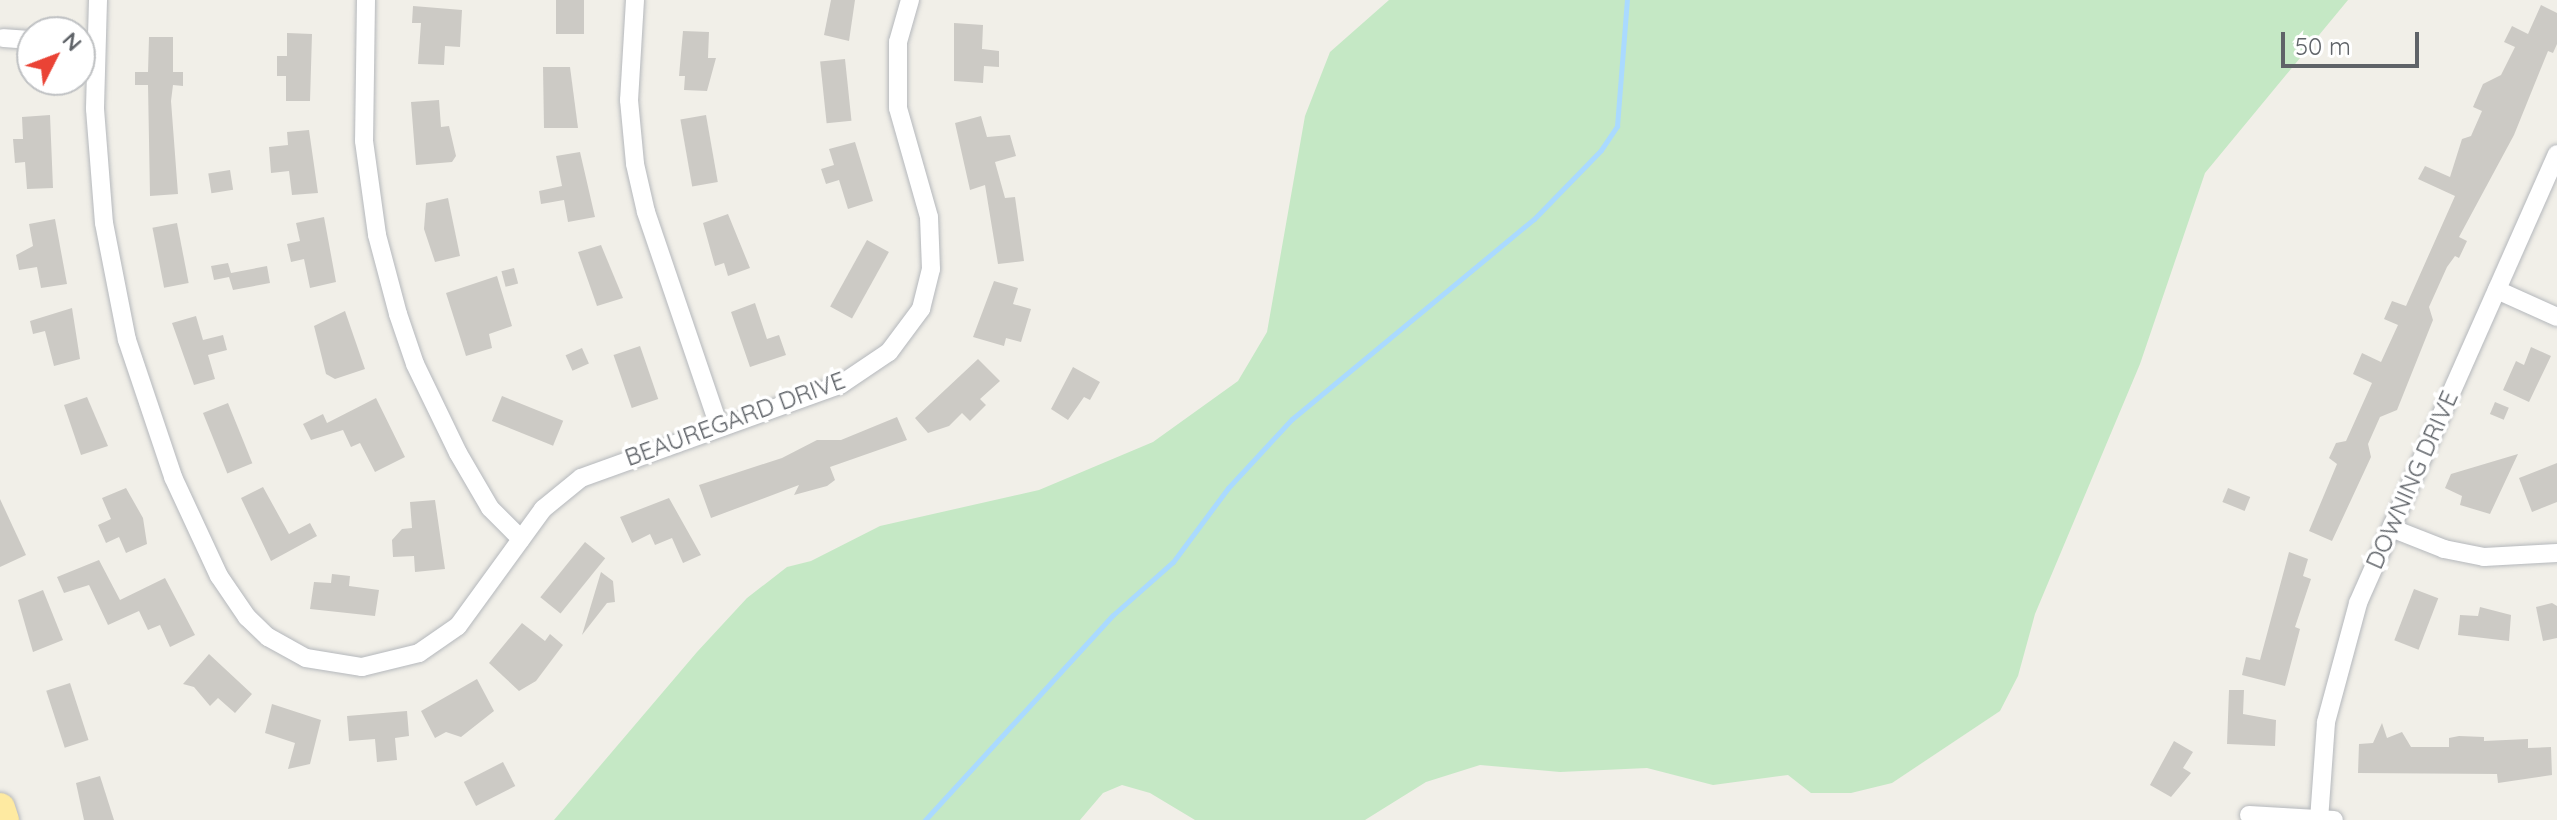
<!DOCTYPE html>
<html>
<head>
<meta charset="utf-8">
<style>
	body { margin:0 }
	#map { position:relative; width:2557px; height:820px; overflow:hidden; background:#f1efe8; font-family:Quicksand,sans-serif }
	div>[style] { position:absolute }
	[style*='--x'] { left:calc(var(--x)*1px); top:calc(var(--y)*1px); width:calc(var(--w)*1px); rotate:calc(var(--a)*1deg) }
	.green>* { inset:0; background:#c5e8c5 }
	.stream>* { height:5px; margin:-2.5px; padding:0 2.5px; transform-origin:2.5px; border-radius:2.5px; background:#aadaff }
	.building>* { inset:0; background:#cccac5; transform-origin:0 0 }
	.roads { filter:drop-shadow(0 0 2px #b5b8bc) drop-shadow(0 0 2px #b5b8bc) }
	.minor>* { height:18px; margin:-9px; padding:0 9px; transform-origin:9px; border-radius:9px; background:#fff }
	.trunk>* { height:30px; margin:-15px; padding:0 15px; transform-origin:15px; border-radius:15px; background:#feeaa1 }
	span { translate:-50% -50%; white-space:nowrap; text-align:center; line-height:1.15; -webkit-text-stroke:7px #fff; paint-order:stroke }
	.street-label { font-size:24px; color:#5f6368 }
	.north { position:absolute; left:16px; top:16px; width:80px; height:80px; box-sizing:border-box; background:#fff; border:2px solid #bfc1c3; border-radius:50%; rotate:48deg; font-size:22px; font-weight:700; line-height:32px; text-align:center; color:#5f6368 }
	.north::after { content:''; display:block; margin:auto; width:28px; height:36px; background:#ea4335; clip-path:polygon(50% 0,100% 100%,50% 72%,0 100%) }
	.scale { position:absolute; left:2281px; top:32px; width:138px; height:36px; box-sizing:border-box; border:4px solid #5f6368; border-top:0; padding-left:10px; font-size:24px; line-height:28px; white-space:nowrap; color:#5f6368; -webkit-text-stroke:6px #fff; paint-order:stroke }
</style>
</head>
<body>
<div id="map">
	<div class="green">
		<i style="clip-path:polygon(1389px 0,2348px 0,2205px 173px,2140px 364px,2035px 614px,2018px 676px,2000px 711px,1892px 783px,1851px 793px,1811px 793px,1788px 775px,1713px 785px,1647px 768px,1560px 772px,1480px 765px,1426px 782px,1365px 820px,1195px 820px,1150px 793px,1122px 785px,1103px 793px,1080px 820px,554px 820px,697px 652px,747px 598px,787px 567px,811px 561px,880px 526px,1039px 490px,1153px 442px,1238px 381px,1267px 332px,1305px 116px,1330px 52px)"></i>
	</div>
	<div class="stream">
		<i style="--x:925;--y:820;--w:278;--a:-47.5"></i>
		<i style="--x:1113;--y:615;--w:80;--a:-41.5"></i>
		<i style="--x:1173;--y:562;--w:92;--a:-53.4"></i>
		<i style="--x:1228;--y:488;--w:94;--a:-47.2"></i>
		<i style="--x:1292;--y:419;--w:314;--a:-39.6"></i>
		<i style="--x:1534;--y:219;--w:96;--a:-45.8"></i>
		<i style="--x:1601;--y:150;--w:29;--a:-56"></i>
		<i style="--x:1617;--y:126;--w:126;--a:-85.5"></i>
	</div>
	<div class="building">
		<i style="left:556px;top:0;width:28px;height:34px"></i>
		<i style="clip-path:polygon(831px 0,855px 0,849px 41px,824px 35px)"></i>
		<i style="clip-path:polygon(2541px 5px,2557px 13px,2557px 44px,2553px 53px,2548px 51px,2514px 135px,2459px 237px,2467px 241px,2459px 258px,2455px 256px,2447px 267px,2429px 307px,2433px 320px,2397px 410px,2380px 417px,2368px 444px,2371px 457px,2332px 541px,2309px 531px,2337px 464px,2329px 458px,2336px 443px,2346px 441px,2372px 383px,2353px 374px,2362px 353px,2381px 362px,2398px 325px,2384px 319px,2392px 301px,2406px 306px,2455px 196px,2418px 179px,2425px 166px,2450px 177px,2462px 139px,2471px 136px,2482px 111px,2473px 107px,2483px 84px,2501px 75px,2515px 47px,2504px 42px,2512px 26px,2528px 34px)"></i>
		<i style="clip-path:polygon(413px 6px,462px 10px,460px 47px,445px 46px,444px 65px,418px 64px,421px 23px,412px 23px)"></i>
		<i style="clip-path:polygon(954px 23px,983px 25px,982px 49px,999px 51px,999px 67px,984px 66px,983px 83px,954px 81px)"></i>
		<i style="clip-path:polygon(683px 31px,709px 32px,708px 58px,716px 58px,707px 91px,684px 90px,685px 76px,679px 76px)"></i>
		<i style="clip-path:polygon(287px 33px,312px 34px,310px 101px,286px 101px,286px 76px,277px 76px,277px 56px,287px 56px)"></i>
		<i style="clip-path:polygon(149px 37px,173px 37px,173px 72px,183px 72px,183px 86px,173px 85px,171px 101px,178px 194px,150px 196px,148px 85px,135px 85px,135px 72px,148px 72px)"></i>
		<i style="left:845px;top:59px;width:62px;height:25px;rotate:84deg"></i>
		<i style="clip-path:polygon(543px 67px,570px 67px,578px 128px,544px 128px)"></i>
		<i style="clip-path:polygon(439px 100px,441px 127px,449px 126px,456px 156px,452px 162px,416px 165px,411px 102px)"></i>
		<i style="clip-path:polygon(50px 115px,53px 188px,27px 189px,25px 162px,15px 163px,13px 139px,23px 139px,22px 117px)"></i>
		<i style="left:706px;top:115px;width:68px;height:26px;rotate:80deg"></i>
		<i style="clip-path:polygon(981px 116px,987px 137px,1010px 135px,1016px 156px,995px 162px,1005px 198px,1015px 197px,1024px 261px,998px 264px,985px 185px,970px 190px,955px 123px)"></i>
		<i style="clip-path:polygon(309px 130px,318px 193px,292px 195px,289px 171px,271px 173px,269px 147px,288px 145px,287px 132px)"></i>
		<i style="clip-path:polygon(855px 142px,873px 201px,848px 209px,839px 180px,826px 184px,821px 169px,834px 165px,829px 149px)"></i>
		<i style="clip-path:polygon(580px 152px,595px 217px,568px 222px,564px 200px,541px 204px,539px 191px,562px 186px,556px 156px)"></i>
		<i style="left:230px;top:170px;width:20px;height:22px;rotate:81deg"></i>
		<i style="clip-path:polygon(448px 198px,460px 256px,435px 262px,424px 229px,426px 203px)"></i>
		<i style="clip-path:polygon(728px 214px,750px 268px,728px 276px,724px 263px,715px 266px,703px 223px)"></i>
		<i style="clip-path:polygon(324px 217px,336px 282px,310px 288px,304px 259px,291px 262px,287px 244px,300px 241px,296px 223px)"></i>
		<i style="clip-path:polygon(55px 219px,67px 284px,41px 288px,37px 267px,19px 270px,16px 255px,33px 246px,29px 224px)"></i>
		<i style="left:177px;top:223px;width:61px;height:25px;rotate:79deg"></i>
		<i style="left:867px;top:240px;width:25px;height:76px;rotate:29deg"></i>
		<i style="clip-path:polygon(601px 245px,623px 298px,597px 306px,578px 252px)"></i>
		<i style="clip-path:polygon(228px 263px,231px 273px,267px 266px,270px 283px,233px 290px,229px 277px,214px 280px,211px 266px)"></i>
		<i style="left:514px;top:268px;width:16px;height:13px;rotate:75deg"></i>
		<i style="clip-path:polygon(497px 276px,512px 326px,489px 334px,492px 348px,466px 356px,446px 293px)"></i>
		<i style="clip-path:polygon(994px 281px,1018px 288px,1013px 304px,1031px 309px,1021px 342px,1006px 338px,1004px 346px,973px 337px)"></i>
		<i style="clip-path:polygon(755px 303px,767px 339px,779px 335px,786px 355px,750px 367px,731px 312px)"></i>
		<i style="clip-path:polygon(72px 308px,80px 359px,54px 366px,45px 331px,33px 334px,30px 321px)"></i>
		<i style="clip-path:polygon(345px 311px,365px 369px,335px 379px,326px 374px,314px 326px)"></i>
		<i style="clip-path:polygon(196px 316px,203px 340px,223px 335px,227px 350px,208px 355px,215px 379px,194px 385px,172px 323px)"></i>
		<i style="left:640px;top:346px;width:56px;height:28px;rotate:71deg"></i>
		<i style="clip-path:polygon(2531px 347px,2551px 356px,2529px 402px,2503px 390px,2516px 361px,2524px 365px)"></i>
		<i style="left:582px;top:348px;width:17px;height:18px;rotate:66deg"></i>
		<i style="clip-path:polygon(978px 359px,1000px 381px,980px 399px,986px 405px,970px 421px,962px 413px,949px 426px,928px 433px,915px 418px)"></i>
		<i style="clip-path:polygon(1073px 367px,1100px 382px,1090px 400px,1084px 397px,1068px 420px,1051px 409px)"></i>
		<i style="left:502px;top:396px;width:66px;height:27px;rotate:22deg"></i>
		<i style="clip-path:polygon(87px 397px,108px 446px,81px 455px,64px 405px)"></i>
		<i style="clip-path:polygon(376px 398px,405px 457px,375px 472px,360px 443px,351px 447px,343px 430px,311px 440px,303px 424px,323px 414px,327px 423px)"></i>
		<i style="left:2495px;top:402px;width:15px;height:13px;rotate:23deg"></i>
		<i style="left:228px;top:403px;width:65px;height:27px;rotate:68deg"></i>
		<i style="clip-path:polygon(897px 417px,907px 440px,830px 467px,835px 480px,827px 486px,794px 495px,799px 485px,711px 518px,699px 485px,782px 458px,817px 440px,841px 440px)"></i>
		<i style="clip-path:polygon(2518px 454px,2490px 514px,2460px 505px,2462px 496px,2445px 488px,2451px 474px)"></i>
		<i style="clip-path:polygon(2557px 463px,2557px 502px,2532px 512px,2519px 478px)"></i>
		<i style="clip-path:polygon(263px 487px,289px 534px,310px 523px,317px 536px,271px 561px,241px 498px)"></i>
		<i style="clip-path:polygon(126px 488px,143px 518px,147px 544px,126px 553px,119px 537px,106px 543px,98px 525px,111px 519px,102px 498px)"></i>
		<i style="left:2228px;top:488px;width:24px;height:15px;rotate:22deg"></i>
		<i style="clip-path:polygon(669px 498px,701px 555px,683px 563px,672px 538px,655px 545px,650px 534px,632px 543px,620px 517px)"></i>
		<i style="clip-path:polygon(0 499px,26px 555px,0 567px)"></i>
		<i style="clip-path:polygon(435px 500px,445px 569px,415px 572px,414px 556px,393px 557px,392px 540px,402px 529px,412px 528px,410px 502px)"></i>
		<i style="left:585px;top:542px;width:26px;height:71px;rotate:39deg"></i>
		<i style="clip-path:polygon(2289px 552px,2308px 559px,2303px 576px,2311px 579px,2295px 627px,2300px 629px,2285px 686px,2242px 675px,2246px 657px,2260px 660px)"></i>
		<i style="clip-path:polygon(99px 560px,120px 600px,165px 578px,195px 635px,170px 647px,160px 625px,148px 630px,139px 611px,108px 625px,89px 585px,64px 593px,57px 577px)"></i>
		<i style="clip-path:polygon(601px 572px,613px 581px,615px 602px,607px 603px,582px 635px)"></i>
		<i style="clip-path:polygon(332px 574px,350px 576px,349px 586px,379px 590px,375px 616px,310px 609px,314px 582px,331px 583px)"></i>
		<i style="left:2414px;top:589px;width:26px;height:55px;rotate:21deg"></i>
		<i style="clip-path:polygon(43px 590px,63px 640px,33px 652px,18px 600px)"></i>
		<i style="clip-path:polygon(2552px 603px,2557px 606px,2557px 638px,2543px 641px,2536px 607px)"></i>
		<i style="clip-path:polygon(2480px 607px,2511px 615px,2509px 641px,2458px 635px,2460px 615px,2478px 616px)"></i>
		<i style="clip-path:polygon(522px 623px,545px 641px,550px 634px,563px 645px,536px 681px,519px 691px,489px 663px)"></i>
		<i style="clip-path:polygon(209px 654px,252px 694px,235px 713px,218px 698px,210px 706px,194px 687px,183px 684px)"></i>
		<i style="clip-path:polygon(477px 679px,494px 711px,461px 737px,446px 732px,435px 738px,421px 711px)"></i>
		<i style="left:70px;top:683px;width:60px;height:25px;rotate:72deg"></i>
		<i style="clip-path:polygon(2229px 690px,2244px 690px,2243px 714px,2276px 720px,2275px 746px,2227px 744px)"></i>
		<i style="clip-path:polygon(272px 704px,321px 720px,310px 764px,288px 769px,295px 743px,265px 733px)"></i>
		<i style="clip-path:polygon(407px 711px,409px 736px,395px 738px,397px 760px,377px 762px,375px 739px,349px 741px,347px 716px)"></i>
		<i style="clip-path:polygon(2382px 723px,2387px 738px,2402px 732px,2411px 747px,2449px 747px,2449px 738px,2459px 736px,2484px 737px,2484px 741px,2528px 739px,2528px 748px,2551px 747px,2552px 775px,2498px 783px,2497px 774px,2358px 773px,2359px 744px,2373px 743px)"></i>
		<i style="clip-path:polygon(2174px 741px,2193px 752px,2183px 768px,2191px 773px,2171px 797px,2150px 785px)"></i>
		<i style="left:503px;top:762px;width:27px;height:44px;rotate:63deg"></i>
		<i style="clip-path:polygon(100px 776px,114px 820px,84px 820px,76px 783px)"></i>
	</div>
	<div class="roads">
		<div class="minor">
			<i style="--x:98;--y:0;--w:109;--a:91.6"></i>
			<i style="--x:95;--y:109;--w:114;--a:85.5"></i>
			<i style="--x:104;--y:223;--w:119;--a:78.9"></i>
			<i style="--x:127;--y:340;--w:145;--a:71.4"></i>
			<i style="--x:173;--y:477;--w:109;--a:65.1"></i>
			<i style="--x:219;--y:576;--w:50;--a:55.7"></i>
			<i style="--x:247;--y:617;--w:29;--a:44"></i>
			<i style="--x:268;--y:637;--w:43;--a:28.9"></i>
			<i style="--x:306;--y:658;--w:57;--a:9.1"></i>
			<i style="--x:362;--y:667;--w:59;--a:-13.8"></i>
			<i style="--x:419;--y:653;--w:47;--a:-34.7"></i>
			<i style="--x:458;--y:626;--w:145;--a:-54"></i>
			<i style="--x:543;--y:509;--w:49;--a:-39.2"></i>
			<i style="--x:581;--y:478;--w:275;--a:-19.8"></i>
			<i style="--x:840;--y:385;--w:59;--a:-34"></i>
			<i style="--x:889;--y:352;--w:54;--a:-53.3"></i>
			<i style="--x:921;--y:309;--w:41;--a:-76"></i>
			<i style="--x:931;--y:269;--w:52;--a:-92.2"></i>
			<i style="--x:929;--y:217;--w:113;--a:-105.9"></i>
			<i style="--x:898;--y:108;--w:66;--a:-90"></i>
			<i style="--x:898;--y:42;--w:44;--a:-74.1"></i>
			<i style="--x:366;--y:0;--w:141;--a:90.8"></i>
			<i style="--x:364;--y:141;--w:95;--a:82.1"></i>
			<i style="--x:377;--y:235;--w:82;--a:75.1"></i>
			<i style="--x:398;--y:314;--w:53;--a:71.2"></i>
			<i style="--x:415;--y:364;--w:99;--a:64.2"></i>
			<i style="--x:458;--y:453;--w:64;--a:59.8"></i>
			<i style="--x:490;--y:508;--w:44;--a:45"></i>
			<i style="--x:635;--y:0;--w:100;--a:93.4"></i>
			<i style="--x:629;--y:100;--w:64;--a:84.6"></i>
			<i style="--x:635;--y:164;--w:49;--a:77.1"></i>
			<i style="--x:646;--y:212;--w:226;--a:71.2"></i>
			<i style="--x:3;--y:38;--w:29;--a:4"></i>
			<i style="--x:2497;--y:290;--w:66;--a:24.2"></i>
			<i style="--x:2391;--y:528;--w:57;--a:21.6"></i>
			<i style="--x:2444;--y:549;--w:41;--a:11.3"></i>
			<i style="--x:2484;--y:557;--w:73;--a:-3.1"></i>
			<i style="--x:2249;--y:815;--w:85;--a:3.4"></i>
			<i style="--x:2319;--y:820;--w:98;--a:-85.9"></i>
			<i style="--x:2326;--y:722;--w:123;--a:-74.9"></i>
			<i style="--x:2358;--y:603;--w:491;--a:-66.1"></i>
		</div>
		<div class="trunk">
			<i style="--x:0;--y:808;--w:13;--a:72"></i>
		</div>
	</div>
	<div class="street-label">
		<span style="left:735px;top:419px;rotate:-20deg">BEAUREGARD DRIVE</span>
		<span style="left:2412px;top:480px;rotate:-66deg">DOWNING DRIVE</span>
	</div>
	<div class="north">N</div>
	<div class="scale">50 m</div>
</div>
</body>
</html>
